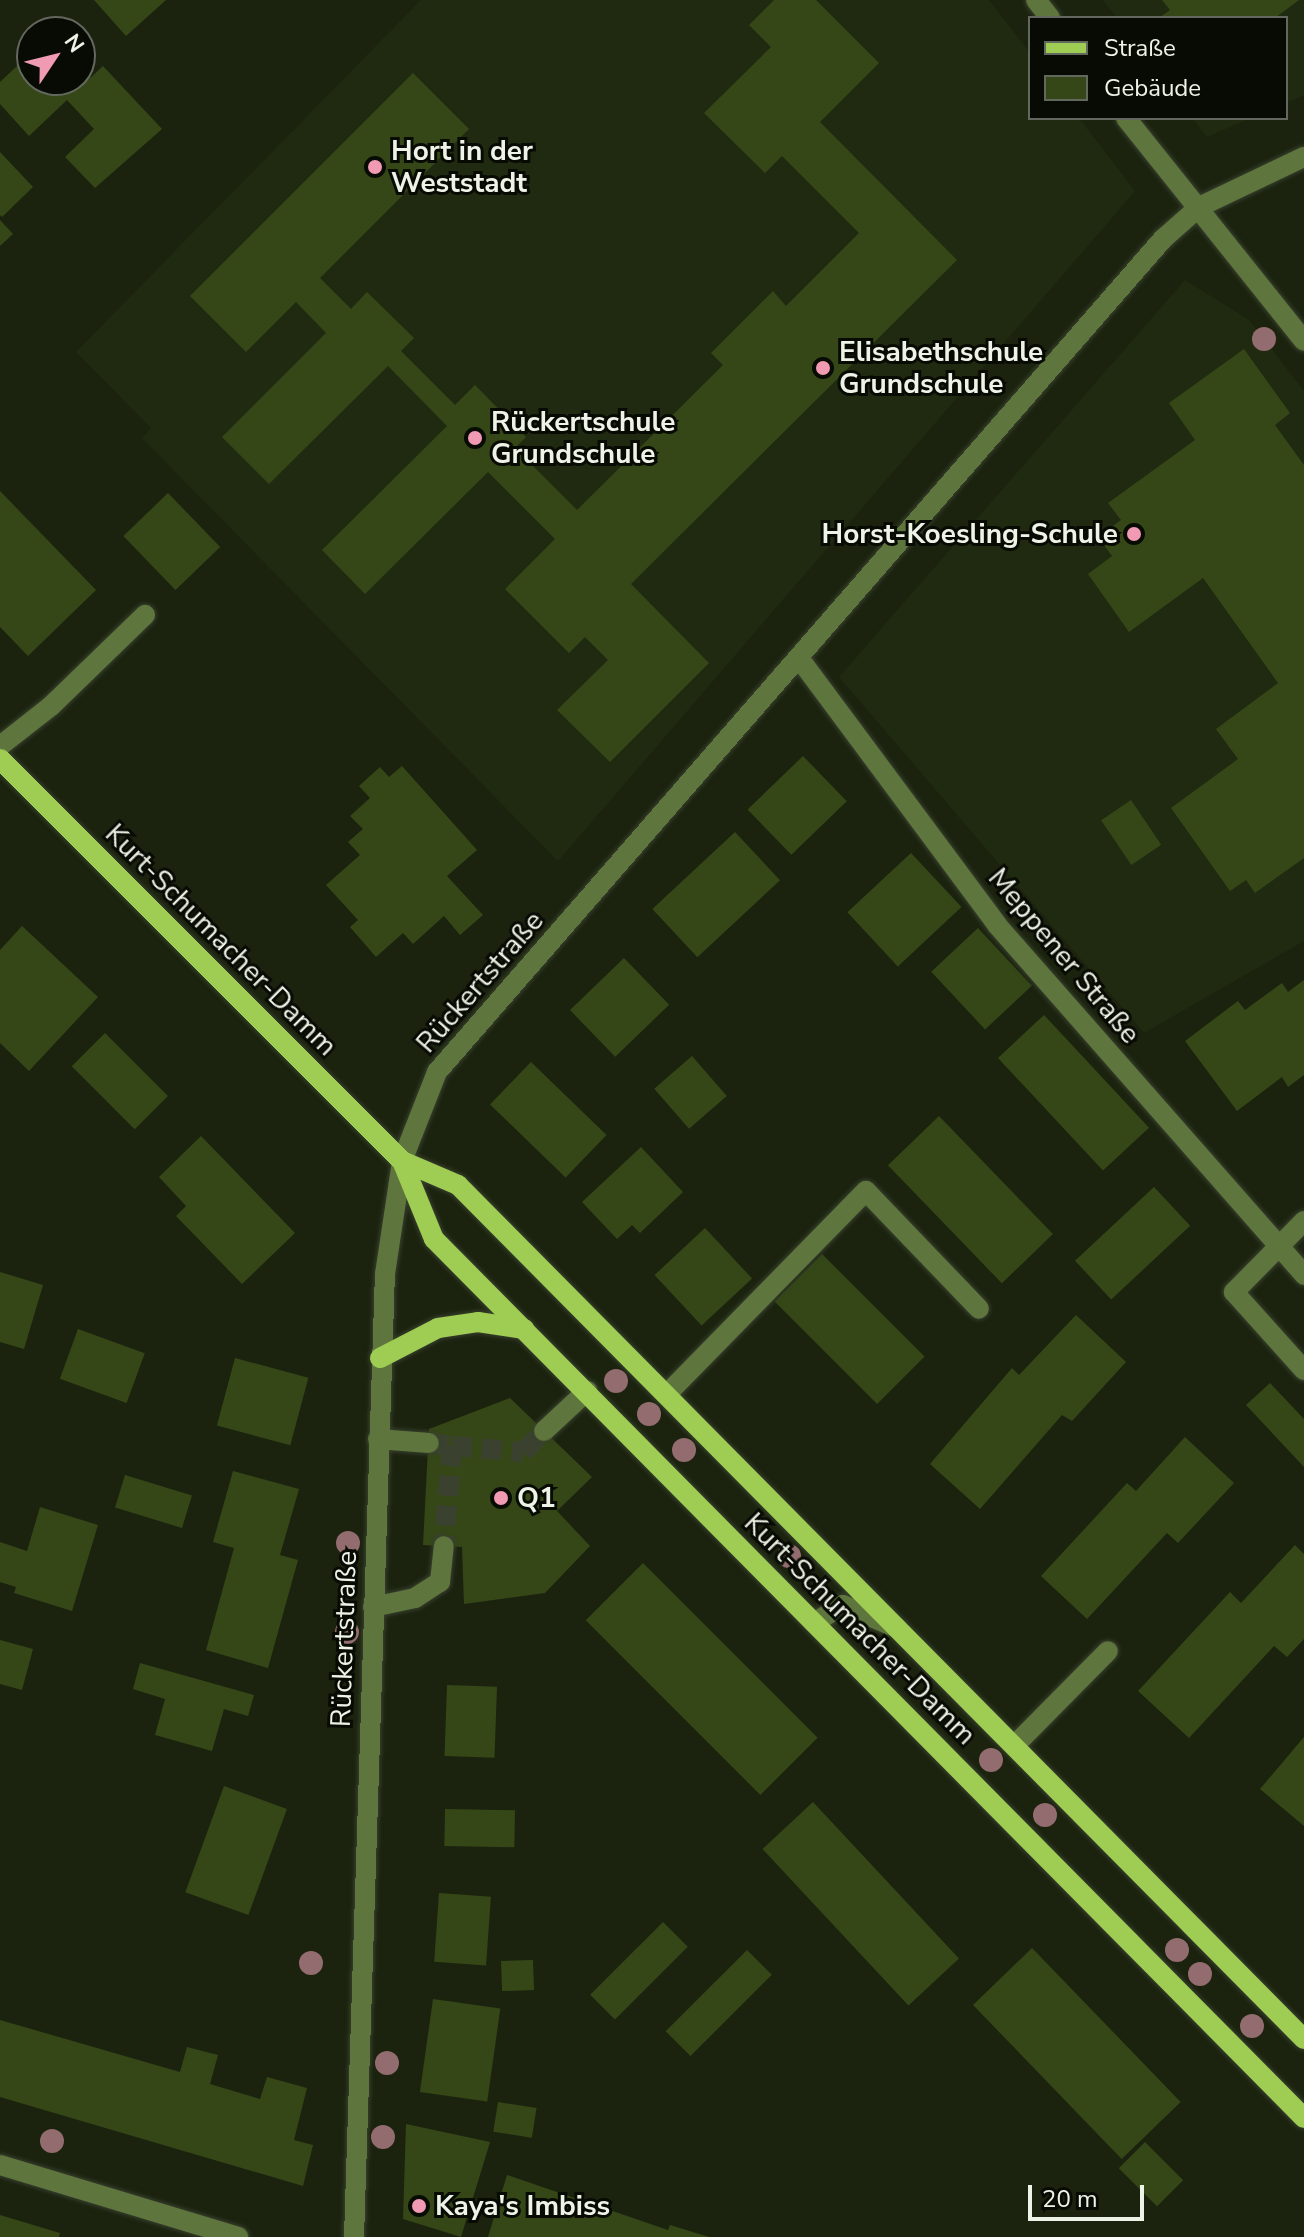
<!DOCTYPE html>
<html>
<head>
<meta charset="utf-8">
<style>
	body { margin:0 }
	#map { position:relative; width:1304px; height:2237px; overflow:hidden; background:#1b230f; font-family:"Nunito Sans",sans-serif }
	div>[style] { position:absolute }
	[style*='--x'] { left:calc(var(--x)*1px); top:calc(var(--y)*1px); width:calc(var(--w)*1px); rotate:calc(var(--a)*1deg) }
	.built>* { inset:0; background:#202a10 }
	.building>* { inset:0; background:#354717; transform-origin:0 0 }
	.minor-tunnel>* { height:20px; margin-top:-10px; transform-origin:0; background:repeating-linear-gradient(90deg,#3a422f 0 20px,transparent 0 30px) }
	.roads { filter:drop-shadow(0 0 2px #38402d) drop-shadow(0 0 2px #38402d) }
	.minor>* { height:20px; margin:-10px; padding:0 10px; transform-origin:10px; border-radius:10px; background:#5f753e }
	.major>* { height:20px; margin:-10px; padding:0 10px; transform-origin:10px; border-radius:10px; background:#9fcd53 }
	.trees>* { width:24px; height:24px; margin:-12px; border-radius:50%; background:#926c6e }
	.dots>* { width:22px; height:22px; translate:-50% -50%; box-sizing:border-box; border:4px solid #070b04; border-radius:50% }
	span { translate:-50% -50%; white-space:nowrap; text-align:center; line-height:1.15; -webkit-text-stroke:6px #070b04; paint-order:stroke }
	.poi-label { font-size:28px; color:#edf3e6; font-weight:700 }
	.left { translate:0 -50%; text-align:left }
	.right { translate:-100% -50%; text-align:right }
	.street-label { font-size:28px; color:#edf3e6 }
	.legend { position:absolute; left:1028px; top:16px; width:260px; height:104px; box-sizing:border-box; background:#070b04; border:2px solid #63685e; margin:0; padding:10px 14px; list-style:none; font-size:24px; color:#edf3e6 }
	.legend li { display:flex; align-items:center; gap:16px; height:40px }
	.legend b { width:40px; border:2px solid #63685e }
	.north { position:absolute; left:16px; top:16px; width:80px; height:80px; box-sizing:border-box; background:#070b04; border:2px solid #63685e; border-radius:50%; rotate:55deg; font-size:22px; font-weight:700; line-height:32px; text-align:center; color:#edf3e6 }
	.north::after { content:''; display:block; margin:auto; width:28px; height:36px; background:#f19ab3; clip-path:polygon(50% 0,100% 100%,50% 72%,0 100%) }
	.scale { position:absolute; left:1028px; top:2185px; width:116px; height:36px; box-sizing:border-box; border:4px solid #edf3e6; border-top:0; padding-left:10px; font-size:24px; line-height:28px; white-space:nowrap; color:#edf3e6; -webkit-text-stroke:6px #070b04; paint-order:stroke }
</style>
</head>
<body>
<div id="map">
	<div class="built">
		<i style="clip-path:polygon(421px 0,989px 0,1030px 53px,1030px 118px,1079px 118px,1135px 191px,558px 861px,142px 438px,151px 428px,76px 352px)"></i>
		<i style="clip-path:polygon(1103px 0,1304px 0,1304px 95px,1286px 103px,1286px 18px,1117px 18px)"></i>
		<i style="clip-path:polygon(1192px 118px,1251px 118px,1207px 137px)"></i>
		<i style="clip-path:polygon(1185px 280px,1249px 320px,1304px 391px,1304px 941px,1144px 1033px,839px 677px)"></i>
	</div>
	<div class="building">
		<i style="clip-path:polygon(94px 0,166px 0,126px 36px)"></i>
		<i style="clip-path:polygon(774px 0,816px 0,879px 63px,820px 122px,957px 260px,631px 584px,709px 663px,610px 762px,557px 710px,608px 660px,585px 637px,569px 653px,505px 589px,555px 539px,488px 472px,365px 594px,322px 550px,447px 426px,388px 366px,269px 484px,222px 437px,326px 333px,296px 302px,246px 352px,190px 296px,413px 73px,469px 129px,320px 278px,351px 309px,367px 292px,414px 338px,401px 351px,455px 405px,475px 385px,526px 437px,515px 448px,577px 510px,723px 365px,711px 353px,773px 291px,786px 306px,859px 233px,782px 156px,765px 173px,704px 113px,771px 47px,749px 25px)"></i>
		<i style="clip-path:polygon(1162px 0,1299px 0,1275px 18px,1159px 18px,1170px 10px)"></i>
		<i style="clip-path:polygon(32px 52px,32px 80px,80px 80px,80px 73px,87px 81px,103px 66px,162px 129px,95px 188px,65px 157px,94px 129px,67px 100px,29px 136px,0 104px,0 82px)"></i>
		<i style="clip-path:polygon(0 152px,33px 187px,2px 217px,0 215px)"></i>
		<i style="clip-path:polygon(0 220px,13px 234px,0 246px)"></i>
		<i style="clip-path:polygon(1244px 349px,1290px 413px,1275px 425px,1304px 465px,1304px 858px,1255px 893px,1246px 880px,1230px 891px,1171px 808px,1238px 759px,1216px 729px,1278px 683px,1203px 578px,1129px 632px,1088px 574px,1112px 556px,1098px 537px,1121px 520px,1108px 503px,1195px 440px,1169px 403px)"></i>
		<i style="clip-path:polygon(0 491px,96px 590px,28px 656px,0 627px)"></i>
		<i style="left:168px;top:493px;width:75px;height:62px;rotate:46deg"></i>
		<i style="left:803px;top:756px;width:63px;height:77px;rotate:46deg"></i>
		<i style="clip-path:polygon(402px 766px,477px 850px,447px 876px,483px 915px,460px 935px,444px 916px,413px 944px,403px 933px,376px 957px,350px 927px,358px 920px,326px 885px,360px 855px,348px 842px,363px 829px,350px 816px,370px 798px,359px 786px,380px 767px,389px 777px)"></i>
		<i style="left:1131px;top:800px;width:54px;height:36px;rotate:56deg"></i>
		<i style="left:735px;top:832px;width:66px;height:113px;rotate:47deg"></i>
		<i style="left:911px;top:853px;width:74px;height:87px;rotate:47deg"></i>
		<i style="clip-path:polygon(22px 926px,98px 997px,29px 1071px,0 1043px,0 950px)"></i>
		<i style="left:978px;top:928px;width:79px;height:64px;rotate:47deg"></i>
		<i style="left:624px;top:958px;width:65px;height:75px;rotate:46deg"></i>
		<i style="clip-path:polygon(1304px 980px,1304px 1075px,1288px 1087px,1282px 1077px,1237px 1111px,1185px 1041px,1238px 1001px,1245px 1010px,1282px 983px,1288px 992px)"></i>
		<i style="left:1044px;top:1015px;width:154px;height:63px;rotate:47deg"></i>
		<i style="left:105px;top:1033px;width:89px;height:47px;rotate:45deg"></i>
		<i style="left:692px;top:1056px;width:53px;height:50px;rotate:49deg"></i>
		<i style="left:531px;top:1062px;width:105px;height:59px;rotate:44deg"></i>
		<i style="left:939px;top:1116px;width:164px;height:71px;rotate:46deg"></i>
		<i style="clip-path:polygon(201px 1136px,295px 1233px,242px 1284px,176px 1216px,186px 1206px,159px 1177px)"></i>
		<i style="clip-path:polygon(641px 1147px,683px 1192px,640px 1233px,632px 1225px,617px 1239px,582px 1202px)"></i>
		<i style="left:1154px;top:1187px;width:53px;height:108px;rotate:47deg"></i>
		<i style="left:705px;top:1228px;width:69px;height:69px;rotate:47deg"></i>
		<i style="left:822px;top:1254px;width:145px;height:67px;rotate:45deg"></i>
		<i style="clip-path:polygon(0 1272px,43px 1285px,24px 1349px,0 1342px)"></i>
		<i style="clip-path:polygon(1076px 1315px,1126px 1362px,1072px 1421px,1062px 1415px,980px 1509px,930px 1464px,1012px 1368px,1019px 1375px)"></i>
		<i style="left:78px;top:1329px;width:71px;height:53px;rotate:20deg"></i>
		<i style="left:235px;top:1358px;width:76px;height:70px;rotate:15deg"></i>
		<i style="clip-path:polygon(1270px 1383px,1304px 1419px,1304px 1467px,1246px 1405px)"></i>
		<i style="clip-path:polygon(510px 1398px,592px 1477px,557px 1511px,590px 1546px,545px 1593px,464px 1604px,462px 1547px,423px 1545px,429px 1429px)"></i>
		<i style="clip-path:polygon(1185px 1437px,1234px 1483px,1178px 1543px,1167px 1533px,1087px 1619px,1041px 1576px,1127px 1483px,1136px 1491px)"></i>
		<i style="clip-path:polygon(233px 1471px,299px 1489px,280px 1555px,298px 1560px,268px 1668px,206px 1650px,234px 1548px,213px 1542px)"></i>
		<i style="left:125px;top:1475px;width:70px;height:34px;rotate:17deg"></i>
		<i style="clip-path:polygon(40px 1507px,98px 1525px,72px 1611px,14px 1593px,16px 1587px,0 1582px,0 1542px,27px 1551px)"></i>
		<i style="clip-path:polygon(1295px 1545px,1304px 1554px,1304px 1639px,1287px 1657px,1274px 1646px,1189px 1738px,1138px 1691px,1230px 1592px,1241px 1603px)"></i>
		<i style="left:643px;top:1563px;width:247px;height:81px;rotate:45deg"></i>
		<i style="clip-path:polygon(0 1640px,33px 1649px,22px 1690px,0 1684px)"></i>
		<i style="clip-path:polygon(140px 1663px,254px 1695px,248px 1716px,224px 1709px,212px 1751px,155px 1735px,165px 1699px,133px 1689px)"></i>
		<i style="left:447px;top:1685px;width:50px;height:71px;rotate:2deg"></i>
		<i style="clip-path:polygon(1304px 1737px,1304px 1826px,1260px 1789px)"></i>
		<i style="left:224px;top:1786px;width:67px;height:113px;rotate:20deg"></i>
		<i style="left:813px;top:1802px;width:214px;height:69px;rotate:47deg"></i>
		<i style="left:445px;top:1809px;width:70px;height:37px;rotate:1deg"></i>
		<i style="left:439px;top:1893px;width:52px;height:69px;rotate:4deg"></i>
		<i style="left:663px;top:1922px;width:35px;height:103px;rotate:45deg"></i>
		<i style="left:1032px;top:1948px;width:214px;height:82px;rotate:46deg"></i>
		<i style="left:747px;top:1950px;width:35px;height:115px;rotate:45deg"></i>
		<i style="left:533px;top:1960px;width:30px;height:32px;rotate:88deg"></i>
		<i style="left:433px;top:1999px;width:68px;height:94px;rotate:8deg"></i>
		<i style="clip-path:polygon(0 2020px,180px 2072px,187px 2047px,218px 2055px,210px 2084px,260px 2099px,267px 2077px,307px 2088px,294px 2140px,313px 2145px,303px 2186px,0 2097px)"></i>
		<i style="left:498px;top:2102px;width:39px;height:30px;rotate:9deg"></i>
		<i style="clip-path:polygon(406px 2124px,490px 2142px,461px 2237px,403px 2219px)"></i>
		<i style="left:1145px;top:2142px;width:54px;height:37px;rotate:45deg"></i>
		<i style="clip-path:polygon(507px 2175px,668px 2230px,670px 2225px,709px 2237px,488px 2237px)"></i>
		<i style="clip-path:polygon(0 2215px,60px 2233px,59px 2237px,0 2237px)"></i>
	</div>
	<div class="minor-tunnel">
		<i style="--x:429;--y:1443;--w:23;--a:7"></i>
		<i style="--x:452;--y:1446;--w:100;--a:94.6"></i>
		<i style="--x:452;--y:1446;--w:71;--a:4.8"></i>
		<i style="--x:523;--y:1452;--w:30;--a:-45"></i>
	</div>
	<div class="roads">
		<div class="minor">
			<i style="--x:1036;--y:0;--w:23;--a:52"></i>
			<i style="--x:1126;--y:118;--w:285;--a:51.4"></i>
			<i style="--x:799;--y:658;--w:332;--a:53.4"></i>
			<i style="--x:997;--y:925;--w:466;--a:48.7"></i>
			<i style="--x:0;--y:746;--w:65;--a:-38.1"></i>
			<i style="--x:51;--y:706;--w:131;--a:-44.1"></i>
			<i style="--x:1304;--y:1221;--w:100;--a:134.6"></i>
			<i style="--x:1234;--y:1292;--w:105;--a:48.1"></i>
			<i style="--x:668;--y:1393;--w:283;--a:-45.6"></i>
			<i style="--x:866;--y:1191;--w:163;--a:46.2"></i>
			<i style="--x:544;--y:1431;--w:59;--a:-42.9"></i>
			<i style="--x:378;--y:1439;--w:51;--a:4.5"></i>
			<i style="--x:373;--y:1607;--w:43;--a:-12.1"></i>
			<i style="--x:415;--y:1598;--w:30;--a:-33"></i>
			<i style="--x:440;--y:1582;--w:36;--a:-84"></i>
			<i style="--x:814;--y:1623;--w:34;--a:-32"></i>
			<i style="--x:843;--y:1605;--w:59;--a:23.1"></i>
			<i style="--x:1015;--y:1745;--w:132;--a:-45.3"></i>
			<i style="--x:0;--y:2165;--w:249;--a:16.8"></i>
			<i style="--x:354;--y:2237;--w:963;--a:-88.16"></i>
			<i style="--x:385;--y:1274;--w:114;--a:-81.4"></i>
			<i style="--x:402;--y:1161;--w:96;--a:-68.5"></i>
			<i style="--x:437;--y:1072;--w:1105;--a:-48.93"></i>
			<i style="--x:1163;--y:239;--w:48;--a:-41.6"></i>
			<i style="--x:1199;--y:207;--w:116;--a:-25.5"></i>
		</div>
		<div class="major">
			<i style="--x:0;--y:759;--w:569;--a:45"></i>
			<i style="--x:402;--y:1161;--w:84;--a:67.7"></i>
			<i style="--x:434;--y:1239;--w:1237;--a:45.29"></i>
			<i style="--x:402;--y:1161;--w:61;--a:23.2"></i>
			<i style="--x:458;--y:1185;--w:1202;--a:45.27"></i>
			<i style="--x:380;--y:1358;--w:65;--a:-27.3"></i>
			<i style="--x:438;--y:1328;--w:40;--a:-8.5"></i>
			<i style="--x:478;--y:1322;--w:47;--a:8.7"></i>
		</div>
	</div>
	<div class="trees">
		<i style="left:1264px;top:339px"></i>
		<i style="left:616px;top:1381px"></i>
		<i style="left:649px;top:1414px"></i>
		<i style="left:684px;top:1450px"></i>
		<i style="left:348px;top:1543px"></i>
		<i style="left:789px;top:1556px"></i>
		<i style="left:347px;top:1632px"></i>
		<i style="left:991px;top:1760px"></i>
		<i style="left:1045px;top:1815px"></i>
		<i style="left:1177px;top:1950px"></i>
		<i style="left:311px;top:1963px"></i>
		<i style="left:1200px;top:1974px"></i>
		<i style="left:1252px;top:2026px"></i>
		<i style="left:387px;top:2063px"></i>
		<i style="left:383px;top:2137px"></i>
		<i style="left:52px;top:2141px"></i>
	</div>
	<div class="dots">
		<i style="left:375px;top:167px;background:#f19ab3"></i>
		<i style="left:823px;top:368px;background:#f19ab3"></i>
		<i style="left:475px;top:438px;background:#f19ab3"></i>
		<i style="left:1134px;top:534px;background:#f19ab3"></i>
		<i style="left:501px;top:1498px;background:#f19ab3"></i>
		<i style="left:419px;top:2206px;background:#f19ab3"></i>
	</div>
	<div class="poi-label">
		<span class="left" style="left:391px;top:167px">Hort in der<br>Weststadt</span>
		<span class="left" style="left:839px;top:368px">Elisabethschule<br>Grundschule</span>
		<span class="left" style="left:491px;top:438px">Rückertschule<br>Grundschule</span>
		<span class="right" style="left:1118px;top:534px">Horst-Koesling-Schule</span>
		<span class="left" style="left:517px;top:1498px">Q1</span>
		<span class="left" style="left:435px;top:2206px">Kaya's Imbiss</span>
	</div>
	<div class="street-label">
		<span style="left:221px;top:940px;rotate:45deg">Kurt-Schumacher-Damm</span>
		<span style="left:1064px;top:956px;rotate:50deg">Meppener Straße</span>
		<span style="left:480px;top:982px;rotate:-49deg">Rückertstraße</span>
		<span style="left:860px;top:1629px;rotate:45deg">Kurt-Schumacher-Damm</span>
		<span style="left:344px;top:1639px;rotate:-88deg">Rückertstraße</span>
	</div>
	<ul class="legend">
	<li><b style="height:10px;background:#9fcd53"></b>Straße</li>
	<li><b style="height:22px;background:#354717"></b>Gebäude</li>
	</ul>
	<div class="north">N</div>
	<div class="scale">20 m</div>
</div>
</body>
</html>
